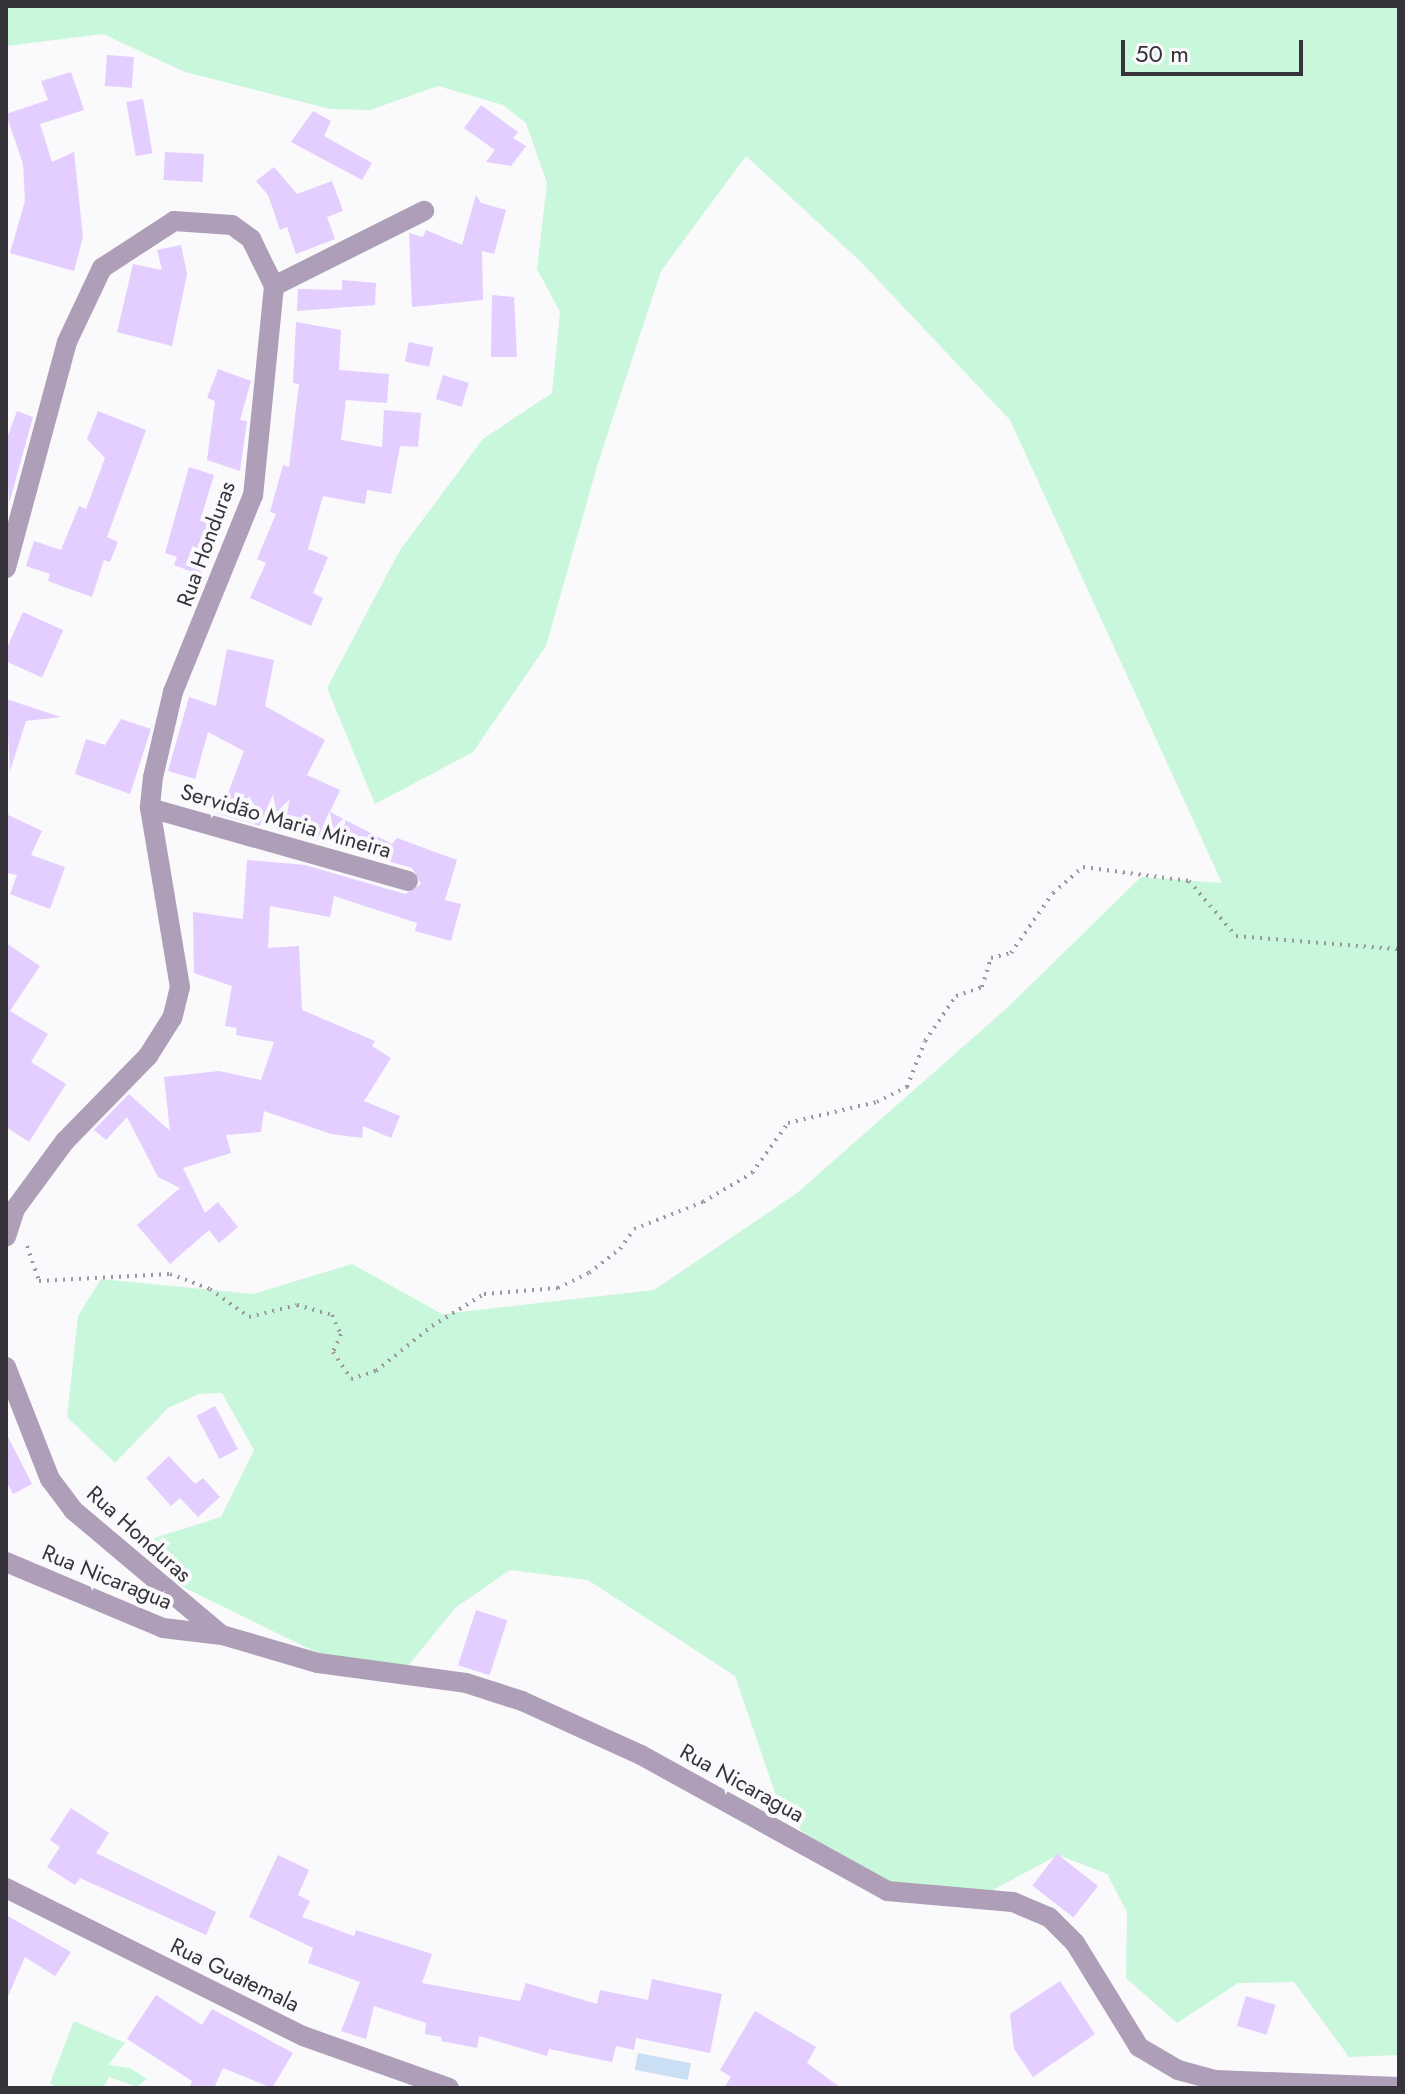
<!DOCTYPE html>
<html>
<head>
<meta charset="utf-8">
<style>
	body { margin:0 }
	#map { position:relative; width:1405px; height:2094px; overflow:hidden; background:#faf9fc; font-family:Jost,sans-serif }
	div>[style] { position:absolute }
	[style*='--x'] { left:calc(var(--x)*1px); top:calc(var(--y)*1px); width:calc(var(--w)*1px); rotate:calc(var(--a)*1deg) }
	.green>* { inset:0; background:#c8f7db }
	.water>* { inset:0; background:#cbdff4; transform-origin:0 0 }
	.building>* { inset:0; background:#e4cdff; transform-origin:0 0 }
	.path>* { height:4px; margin-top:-2px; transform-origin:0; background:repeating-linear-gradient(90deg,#9a989d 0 2px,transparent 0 8px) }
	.street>* { height:20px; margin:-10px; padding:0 10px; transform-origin:10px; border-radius:10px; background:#ae9eb7 }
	span { translate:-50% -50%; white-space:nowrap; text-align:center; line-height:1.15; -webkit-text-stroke:8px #faf9fc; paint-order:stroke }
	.street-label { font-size:22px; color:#36333a }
	.frame { position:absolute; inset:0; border:8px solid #36333a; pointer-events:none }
	.scale { position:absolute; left:1121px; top:40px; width:182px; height:36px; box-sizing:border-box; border:4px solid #36333a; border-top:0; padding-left:10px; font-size:24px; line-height:28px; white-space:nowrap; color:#36333a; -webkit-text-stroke:6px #faf9fc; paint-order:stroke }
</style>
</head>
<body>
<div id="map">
	<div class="green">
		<i style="clip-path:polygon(6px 6px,1399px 6px,1399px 2055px,1349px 2057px,1294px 1982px,1238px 1983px,1177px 2023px,1126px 1978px,1127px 1912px,1107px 1874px,1058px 1855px,976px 1899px,867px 1883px,783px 1816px,735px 1676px,588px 1580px,510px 1570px,455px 1608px,408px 1666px,326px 1657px,171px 1581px,154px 1538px,221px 1517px,254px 1450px,222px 1393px,199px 1394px,168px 1408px,115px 1463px,67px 1417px,78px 1316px,101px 1279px,253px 1294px,352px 1264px,442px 1314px,654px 1290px,797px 1193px,1007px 1008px,1141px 877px,1222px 883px,1010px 420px,861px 262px,746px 156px,661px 271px,598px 463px,546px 646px,473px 752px,375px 804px,327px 688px,400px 550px,483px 439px,552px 393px,560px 312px,537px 269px,547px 183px,526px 123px,503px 105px,438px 86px,370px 110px,330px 109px,185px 72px,103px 34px,6px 46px)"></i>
		<i style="clip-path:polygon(74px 2021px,125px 2043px,108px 2065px,130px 2068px,147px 2079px,137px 2087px,109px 2077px,103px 2088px,57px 2088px,50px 2083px)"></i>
	</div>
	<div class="water">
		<i style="left:638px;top:2053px;width:54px;height:17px;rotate:11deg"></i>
	</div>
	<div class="building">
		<i style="left:107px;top:55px;width:27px;height:31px;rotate:4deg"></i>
		<i style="clip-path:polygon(71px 72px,84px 110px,40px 124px,52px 162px,74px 152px,83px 237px,74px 271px,10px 253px,25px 201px,23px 164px,6px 114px,48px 100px,41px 81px)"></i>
		<i style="left:143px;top:99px;width:55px;height:17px;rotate:80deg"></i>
		<i style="clip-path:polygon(481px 105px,518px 132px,513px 138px,526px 146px,511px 166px,486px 162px,495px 150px,464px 128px)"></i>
		<i style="clip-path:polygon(313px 111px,331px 121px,324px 136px,372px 163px,362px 180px,291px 142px)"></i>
		<i style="left:165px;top:152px;width:39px;height:28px;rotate:3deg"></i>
		<i style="clip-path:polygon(274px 167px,297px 194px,332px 181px,343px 211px,327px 217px,335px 239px,296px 254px,287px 227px,280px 230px,268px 195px,256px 181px)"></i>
		<i style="clip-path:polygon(476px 195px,481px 203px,506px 210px,494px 254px,482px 251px,483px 300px,412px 307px,409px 233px,423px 237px,426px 230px,462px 245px)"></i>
		<i style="clip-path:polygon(181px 245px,187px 274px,172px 346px,117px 332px,133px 264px,162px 270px,157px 250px)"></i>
		<i style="clip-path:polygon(342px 280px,376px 283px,375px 305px,297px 311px,298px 289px,342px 290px)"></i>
		<i style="clip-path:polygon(492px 295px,514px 297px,517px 357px,491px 357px)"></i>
		<i style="clip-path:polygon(296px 322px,341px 330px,339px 370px,389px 374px,387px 403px,346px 400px,341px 440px,382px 447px,384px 410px,421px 413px,418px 447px,400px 446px,391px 494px,367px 490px,365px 504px,323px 496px,308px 549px,328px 557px,313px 593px,323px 598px,311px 626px,250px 598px,266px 563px,257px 559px,276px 514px,270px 512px,283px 465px,289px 467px,299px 384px,293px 383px)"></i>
		<i style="left:409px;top:342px;width:25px;height:20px;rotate:12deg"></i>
		<i style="clip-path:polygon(218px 369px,251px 381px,240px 420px,247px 421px,240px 471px,207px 460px,215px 401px,207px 398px)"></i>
		<i style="left:443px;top:375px;width:27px;height:25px;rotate:17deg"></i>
		<i style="clip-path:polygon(17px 411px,33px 417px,9px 504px,6px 441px)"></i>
		<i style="clip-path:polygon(98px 411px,146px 430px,107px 537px,118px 542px,110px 562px,104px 560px,92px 597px,48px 581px,50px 574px,26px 566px,34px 541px,61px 550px,79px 506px,86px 509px,105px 458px,87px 439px)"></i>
		<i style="clip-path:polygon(189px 467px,214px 475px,201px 518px,218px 525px,200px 575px,174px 565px,177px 557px,165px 553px)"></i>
		<i style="left:23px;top:612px;width:44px;height:52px;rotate:24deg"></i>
		<i style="clip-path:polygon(227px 649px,274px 660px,265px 706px,325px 740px,307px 775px,340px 790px,330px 812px,392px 844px,397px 838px,457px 860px,445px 900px,461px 904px,451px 941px,415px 931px,417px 923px,334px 896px,330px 917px,270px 906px,268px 948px,299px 946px,302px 1010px,375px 1041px,372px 1046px,391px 1058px,364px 1101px,400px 1116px,391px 1138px,363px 1126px,362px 1138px,331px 1134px,264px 1111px,261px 1132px,226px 1135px,231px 1153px,183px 1168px,205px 1213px,218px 1202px,238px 1227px,219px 1243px,209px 1230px,170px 1264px,137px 1225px,180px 1188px,158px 1177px,127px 1117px,106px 1140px,94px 1130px,129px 1094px,170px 1131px,164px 1077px,219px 1071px,261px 1080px,274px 1042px,236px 1035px,237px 1028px,225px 1026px,232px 986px,194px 973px,193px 912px,243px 919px,247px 860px,305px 865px,405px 894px,421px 884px,412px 868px,302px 837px,262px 819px,260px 826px,211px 812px,217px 795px,226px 798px,244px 751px,208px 732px,195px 779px,168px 771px,189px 697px,216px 706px)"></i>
		<i style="clip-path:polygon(6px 699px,61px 717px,26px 721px,10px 771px)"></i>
		<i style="clip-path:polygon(121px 719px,151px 729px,130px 794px,75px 774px,86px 739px,105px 745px)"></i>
		<i style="clip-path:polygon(6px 814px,42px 831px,31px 855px,65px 867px,50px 909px,10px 894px,17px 875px,6px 873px)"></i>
		<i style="clip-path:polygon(6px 943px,40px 966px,10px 1011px,48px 1034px,31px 1062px,66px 1084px,29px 1142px,6px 1127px)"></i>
		<i style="left:215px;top:1406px;width:49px;height:21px;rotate:62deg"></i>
		<i style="clip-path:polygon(6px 1433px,32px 1484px,13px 1494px,6px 1481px)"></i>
		<i style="clip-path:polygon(169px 1456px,195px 1484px,203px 1478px,220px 1497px,198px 1517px,180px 1498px,171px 1506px,146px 1478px)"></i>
		<i style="left:476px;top:1610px;width:33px;height:58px;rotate:18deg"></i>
		<i style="clip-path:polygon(71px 1808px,109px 1833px,96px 1853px,216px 1912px,206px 1935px,80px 1878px,75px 1885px,47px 1867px,60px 1847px,50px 1840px)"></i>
		<i style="left:1057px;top:1854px;width:52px;height:40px;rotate:38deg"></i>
		<i style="clip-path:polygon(278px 1855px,309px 1870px,298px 1895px,310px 1901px,302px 1917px,354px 1936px,356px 1930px,432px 1954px,422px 1983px,520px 2001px,526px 1983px,597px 2004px,600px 1990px,648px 2000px,652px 1979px,722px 1994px,710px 2053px,636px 2038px,634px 2050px,616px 2046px,612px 2062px,549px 2049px,547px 2056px,479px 2036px,477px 2048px,441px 2041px,442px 2037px,425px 2034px,426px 2023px,374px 2006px,366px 2039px,341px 2031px,360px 1982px,308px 1963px,313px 1948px,249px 1917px)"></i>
		<i style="clip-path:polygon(6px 1915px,71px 1952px,55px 1976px,25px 1957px,6px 2001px)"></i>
		<i style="clip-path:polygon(1060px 1981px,1095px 2034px,1033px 2077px,1014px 2049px,1010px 2014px)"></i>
		<i style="clip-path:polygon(156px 1995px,202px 2025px,212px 2009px,293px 2053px,272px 2088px,223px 2068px,214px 2088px,189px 2088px,192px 2081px,127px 2039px)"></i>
		<i style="left:1246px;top:1996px;width:31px;height:31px;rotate:17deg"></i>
		<i style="clip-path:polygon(755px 2011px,816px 2047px,807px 2063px,841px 2088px,724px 2088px,731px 2077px,720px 2070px)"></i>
	</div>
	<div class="path">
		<i style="--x:27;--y:1246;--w:37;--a:71"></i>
		<i style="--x:39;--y:1281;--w:131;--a:-3.1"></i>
		<i style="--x:170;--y:1274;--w:43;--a:20.6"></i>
		<i style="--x:210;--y:1289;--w:48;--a:35.7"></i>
		<i style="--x:249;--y:1317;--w:49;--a:-14"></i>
		<i style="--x:297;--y:1305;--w:36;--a:16"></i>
		<i style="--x:332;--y:1315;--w:21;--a:65"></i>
		<i style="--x:341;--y:1334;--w:20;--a:114"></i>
		<i style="--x:333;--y:1352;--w:32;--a:56"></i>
		<i style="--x:351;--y:1379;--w:26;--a:-18"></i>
		<i style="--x:376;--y:1371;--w:72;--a:-38.8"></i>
		<i style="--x:432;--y:1326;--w:61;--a:-31.6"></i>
		<i style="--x:484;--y:1294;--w:74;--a:-4.6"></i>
		<i style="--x:558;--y:1288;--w:34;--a:-26"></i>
		<i style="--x:589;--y:1273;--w:39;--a:-38"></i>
		<i style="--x:620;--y:1249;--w:24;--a:-55"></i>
		<i style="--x:634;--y:1229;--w:74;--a:-21.4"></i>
		<i style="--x:703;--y:1202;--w:57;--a:-30.6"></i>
		<i style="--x:752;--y:1173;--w:62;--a:-54.2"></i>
		<i style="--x:788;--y:1123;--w:91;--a:-13.3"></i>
		<i style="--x:877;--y:1102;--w:34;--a:-27"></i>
		<i style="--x:907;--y:1087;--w:49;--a:-68.6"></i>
		<i style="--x:925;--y:1041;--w:55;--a:-55.4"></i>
		<i style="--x:956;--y:996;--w:28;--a:-19"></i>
		<i style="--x:982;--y:987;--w:30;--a:-73"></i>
		<i style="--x:991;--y:958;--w:21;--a:-14"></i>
		<i style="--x:1011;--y:953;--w:73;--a:-55"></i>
		<i style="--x:1053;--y:893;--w:40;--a:-41"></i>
		<i style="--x:1083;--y:867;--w:107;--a:7.5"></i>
		<i style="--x:1189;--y:881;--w:72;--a:49.5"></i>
		<i style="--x:1236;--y:936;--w:164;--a:4.6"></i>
	</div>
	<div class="street">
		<i style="--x:274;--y:286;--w:168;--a:-26.6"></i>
		<i style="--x:6;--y:568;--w:234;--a:-74.9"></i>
		<i style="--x:67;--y:342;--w:82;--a:-64.7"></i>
		<i style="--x:102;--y:268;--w:86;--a:-33.1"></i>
		<i style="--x:174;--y:221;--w:58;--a:3.9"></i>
		<i style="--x:232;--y:225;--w:24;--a:36"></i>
		<i style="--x:251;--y:239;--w:52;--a:63.9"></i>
		<i style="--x:274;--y:286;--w:210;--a:95.7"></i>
		<i style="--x:253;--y:495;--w:213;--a:112.1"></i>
		<i style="--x:173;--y:692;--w:87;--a:103.2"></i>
		<i style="--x:153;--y:777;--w:31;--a:96"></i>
		<i style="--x:150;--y:808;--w:181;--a:80.5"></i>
		<i style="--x:180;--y:987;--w:32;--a:104"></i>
		<i style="--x:172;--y:1018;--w:45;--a:122.3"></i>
		<i style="--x:148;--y:1056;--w:119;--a:134.3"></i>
		<i style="--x:65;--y:1141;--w:84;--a:126.3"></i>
		<i style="--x:15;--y:1209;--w:29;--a:108"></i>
		<i style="--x:150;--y:808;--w:268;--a:15.8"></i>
		<i style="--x:6;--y:1367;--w:120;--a:68.6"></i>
		<i style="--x:50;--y:1479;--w:39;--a:53"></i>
		<i style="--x:73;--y:1510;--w:192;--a:40.1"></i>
		<i style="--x:6;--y:1562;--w:170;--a:22.8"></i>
		<i style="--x:163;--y:1628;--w:59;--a:6.8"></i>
		<i style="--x:222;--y:1635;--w:100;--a:16.3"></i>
		<i style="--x:318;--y:1663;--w:149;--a:7.7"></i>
		<i style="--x:466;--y:1683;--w:59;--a:17.8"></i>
		<i style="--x:522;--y:1701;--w:131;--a:24.4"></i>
		<i style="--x:641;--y:1755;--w:281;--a:28.9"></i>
		<i style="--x:887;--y:1891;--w:126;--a:5"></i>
		<i style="--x:1013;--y:1902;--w:39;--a:23"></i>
		<i style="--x:1049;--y:1917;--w:37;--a:45"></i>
		<i style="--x:1075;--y:1943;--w:122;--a:58.4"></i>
		<i style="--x:1139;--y:2047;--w:45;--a:30.5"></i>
		<i style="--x:1178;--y:2070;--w:38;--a:15"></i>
		<i style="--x:1215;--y:2080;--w:184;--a:2.2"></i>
		<i style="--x:6;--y:1888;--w:332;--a:26.5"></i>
		<i style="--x:303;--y:2036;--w:155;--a:19.6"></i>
	</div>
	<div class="street-label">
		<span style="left:206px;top:544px;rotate:-70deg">Rua Honduras</span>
		<span style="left:286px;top:821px;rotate:16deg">Servidão Maria Mineira</span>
		<span style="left:139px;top:1534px;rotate:42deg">Rua Honduras</span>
		<span style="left:107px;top:1577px;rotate:22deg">Rua Nicaragua</span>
		<span style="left:742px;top:1783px;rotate:29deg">Rua Nicaragua</span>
		<span style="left:235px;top:1975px;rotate:26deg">Rua Guatemala</span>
	</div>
	<div class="frame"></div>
	<div class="scale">50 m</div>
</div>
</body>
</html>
